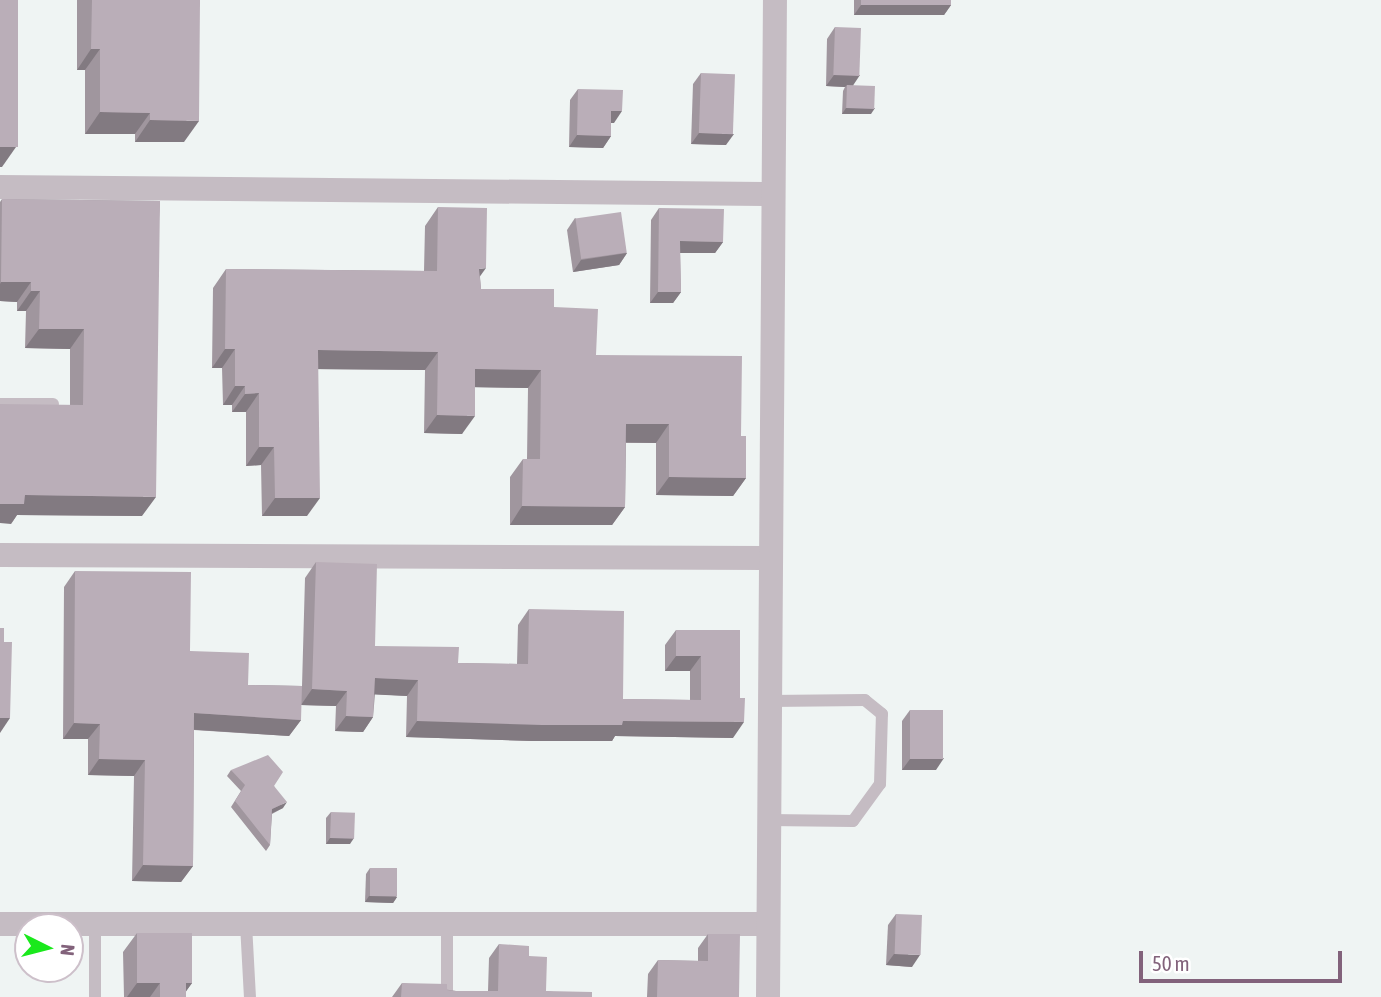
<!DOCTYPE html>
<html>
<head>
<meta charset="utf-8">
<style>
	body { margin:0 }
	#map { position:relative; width:1381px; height:997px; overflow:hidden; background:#eff4f3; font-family:"Asap Condensed",sans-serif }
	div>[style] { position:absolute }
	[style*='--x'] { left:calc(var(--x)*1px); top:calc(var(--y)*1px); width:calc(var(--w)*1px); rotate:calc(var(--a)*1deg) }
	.lane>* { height:12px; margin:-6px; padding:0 6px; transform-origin:6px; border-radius:6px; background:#c5bcc3 }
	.street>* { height:24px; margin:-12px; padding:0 12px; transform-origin:12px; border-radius:12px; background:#c5bcc3 }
	.wall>* { inset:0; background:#a0969e }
	.shaded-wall>* { inset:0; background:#827a81 }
	.building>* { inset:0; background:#baaeb8; transform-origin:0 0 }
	span { translate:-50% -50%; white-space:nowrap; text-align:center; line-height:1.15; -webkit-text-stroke:7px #fff; paint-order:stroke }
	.north { position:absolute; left:14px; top:913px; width:70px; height:70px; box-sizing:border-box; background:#fff; border:2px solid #cdc0ca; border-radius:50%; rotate:96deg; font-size:19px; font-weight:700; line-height:28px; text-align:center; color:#82627b }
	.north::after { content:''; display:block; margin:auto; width:24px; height:32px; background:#1ae91c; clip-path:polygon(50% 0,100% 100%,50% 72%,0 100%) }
	.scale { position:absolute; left:1139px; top:951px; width:203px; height:32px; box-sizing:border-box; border:4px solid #82627b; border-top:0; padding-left:9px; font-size:21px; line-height:24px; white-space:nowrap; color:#82627b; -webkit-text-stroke:5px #fff; paint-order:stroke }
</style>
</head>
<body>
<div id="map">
	<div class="lane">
		<i style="--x:0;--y:404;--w:53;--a:0"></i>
		<i style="--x:769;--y:820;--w:84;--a:0.7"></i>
		<i style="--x:853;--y:821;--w:46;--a:-53.9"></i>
		<i style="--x:880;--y:784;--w:70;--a:-88.4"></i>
		<i style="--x:882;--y:714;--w:22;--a:-141"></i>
		<i style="--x:865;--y:700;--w:95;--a:179.4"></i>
		<i style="--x:246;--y:924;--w:73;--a:86.9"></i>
		<i style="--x:95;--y:997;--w:73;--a:-90"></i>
		<i style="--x:447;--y:997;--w:73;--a:-90"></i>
	</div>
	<div class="street">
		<i style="--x:0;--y:187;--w:773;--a:0.52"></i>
		<i style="--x:0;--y:555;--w:771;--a:0.22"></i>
		<i style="--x:0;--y:924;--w:768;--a:0"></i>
		<i style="--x:768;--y:997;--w:997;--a:-89.6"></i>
	</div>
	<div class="wall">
		<i style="clip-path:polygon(77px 0,200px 0,184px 142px,135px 142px,135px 134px,85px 134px,85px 70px,77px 70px)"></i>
		<i style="clip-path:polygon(854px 0,951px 0,951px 5px,944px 15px,854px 15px)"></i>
		<i style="clip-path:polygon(835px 27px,853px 85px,871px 114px,842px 114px,843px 91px,845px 87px,826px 86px,827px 39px)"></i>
		<i style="clip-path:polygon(701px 73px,726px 145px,691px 144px,693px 84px)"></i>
		<i style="clip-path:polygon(578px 89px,614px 123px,611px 123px,611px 136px,603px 148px,569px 147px,570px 100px)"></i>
		<i style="clip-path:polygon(2px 199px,160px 201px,142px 516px,17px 515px,11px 524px,70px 405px,70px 349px,25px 348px,26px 311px,17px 311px,17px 302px,0 301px,0 202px)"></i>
		<i style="clip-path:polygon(438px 207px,480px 277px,481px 289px,554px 307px,596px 355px,741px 436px,746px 478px,733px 496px,656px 495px,656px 443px,626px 443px,625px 507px,612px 525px,510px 525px,510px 477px,523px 459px,527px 459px,528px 388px,475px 387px,462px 434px,424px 433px,425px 370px,318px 369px,307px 516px,262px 516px,261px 465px,246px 466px,246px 412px,232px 412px,232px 405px,223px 405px,222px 368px,212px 368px,213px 288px,226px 269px,424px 271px,425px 226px)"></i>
		<i style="clip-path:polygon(659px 208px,723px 242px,715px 253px,680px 253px,681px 292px,673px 303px,650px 303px,651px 220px)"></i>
		<i style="clip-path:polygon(575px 218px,627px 253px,619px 265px,573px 272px,567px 230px)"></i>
		<i style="clip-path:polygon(316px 562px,375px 646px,458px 663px,517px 664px,518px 625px,529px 609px,623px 699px,690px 700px,690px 671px,665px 671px,665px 645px,676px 630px,740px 630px,733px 738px,615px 736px,612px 741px,532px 741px,406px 737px,407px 696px,375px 694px,373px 717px,363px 732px,335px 731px,336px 706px,301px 705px,301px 720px,289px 736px,194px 730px,193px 866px,181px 882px,132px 881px,134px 776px,88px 775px,88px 739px,63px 739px,64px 587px,75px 571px,190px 651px,248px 685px,302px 686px,305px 578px)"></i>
		<i style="clip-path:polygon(910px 710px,936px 770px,902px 770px,902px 721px)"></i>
		<i style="clip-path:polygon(231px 770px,274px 786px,283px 808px,272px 814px,270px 845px,266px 851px,231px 807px,241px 791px,227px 776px)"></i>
		<i style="clip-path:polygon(331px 812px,350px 844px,326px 844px,326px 818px)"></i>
		<i style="clip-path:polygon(370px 868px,397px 897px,393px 903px,365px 902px,366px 874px)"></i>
		<i style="clip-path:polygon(896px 914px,912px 967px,886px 965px,888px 925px)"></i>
		<i style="clip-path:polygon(137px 933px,192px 983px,186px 991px,186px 997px,124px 997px,123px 952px)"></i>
		<i style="clip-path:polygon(708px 934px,739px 997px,647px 997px,648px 974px,658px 960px,698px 961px,698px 948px)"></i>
		<i style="clip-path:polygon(499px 944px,529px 956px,546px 991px,592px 997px,392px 997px,402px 983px,456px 991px,488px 991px,489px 958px)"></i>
	</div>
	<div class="shaded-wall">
		<i style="clip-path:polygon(861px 5px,951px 5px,944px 15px,854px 15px)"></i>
		<i style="clip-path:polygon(91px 49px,100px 49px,85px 70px,77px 70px)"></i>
		<i style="clip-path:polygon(834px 75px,860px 75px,852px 87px,847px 85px,845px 87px,826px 86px)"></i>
		<i style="clip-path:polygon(846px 108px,875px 108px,871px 114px,842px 114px)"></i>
		<i style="clip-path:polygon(611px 111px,622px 111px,614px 123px,603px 123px)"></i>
		<i style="clip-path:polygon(100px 112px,150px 113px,135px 134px,85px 134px)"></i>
		<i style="clip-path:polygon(150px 120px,199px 121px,184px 142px,135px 142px)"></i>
		<i style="clip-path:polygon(699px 133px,734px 134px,726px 145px,691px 144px)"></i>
		<i style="clip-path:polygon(577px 135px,611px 136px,603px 148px,569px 147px)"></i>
		<i style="clip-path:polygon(0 147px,16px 147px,2px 167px,0 167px)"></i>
		<i style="clip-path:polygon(680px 241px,723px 242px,715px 253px,672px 253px)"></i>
		<i style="clip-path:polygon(627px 253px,619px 265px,573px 272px,581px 260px)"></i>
		<i style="clip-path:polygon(486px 268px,473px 286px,479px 269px)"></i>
		<i style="clip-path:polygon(1px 282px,31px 282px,17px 302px,0 301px,0 284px)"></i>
		<i style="clip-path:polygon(31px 291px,40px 291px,26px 311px,17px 311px)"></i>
		<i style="clip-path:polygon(658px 292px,681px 292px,673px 303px,650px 303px)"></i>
		<i style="clip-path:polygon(39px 329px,84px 329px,70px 349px,25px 348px)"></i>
		<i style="clip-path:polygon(225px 349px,235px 349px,222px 368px,212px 368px)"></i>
		<i style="clip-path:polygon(318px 350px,438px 352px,425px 370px,305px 369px)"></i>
		<i style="clip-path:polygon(475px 369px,541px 370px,528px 388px,462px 387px)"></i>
		<i style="clip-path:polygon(235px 386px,245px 386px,232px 405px,223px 405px)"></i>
		<i style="clip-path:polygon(259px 393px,246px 412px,232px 412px,245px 394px)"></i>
		<i style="clip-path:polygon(437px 415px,475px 416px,462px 434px,424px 433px)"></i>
		<i style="clip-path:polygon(626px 424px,669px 424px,656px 443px,614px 442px)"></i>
		<i style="clip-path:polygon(259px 447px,274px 447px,261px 465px,246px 466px)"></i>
		<i style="clip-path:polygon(669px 477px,746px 478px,733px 496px,656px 495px)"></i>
		<i style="clip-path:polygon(25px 495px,156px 497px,142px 516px,17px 515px,11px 524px,0 523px,0 504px)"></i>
		<i style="clip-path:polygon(275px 498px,320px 498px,307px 516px,262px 516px)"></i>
		<i style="clip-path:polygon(522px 506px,625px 507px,612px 525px,510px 525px)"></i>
		<i style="clip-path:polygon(676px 656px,701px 656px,690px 671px,665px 671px)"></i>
		<i style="clip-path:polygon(375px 678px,418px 680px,407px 696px,364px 694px)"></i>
		<i style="clip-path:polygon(312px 689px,347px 691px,336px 706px,301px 705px)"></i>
		<i style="clip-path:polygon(194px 713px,301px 720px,289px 736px,183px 729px)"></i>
		<i style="clip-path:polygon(346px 716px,373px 717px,363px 732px,335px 731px)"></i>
		<i style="clip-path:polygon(0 718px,10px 718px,0 733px)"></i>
		<i style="clip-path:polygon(417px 721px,623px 721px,744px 722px,733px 738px,615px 736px,612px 741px,532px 741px,406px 737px)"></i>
		<i style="clip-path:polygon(74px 723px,100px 724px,88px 739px,63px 739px)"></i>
		<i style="clip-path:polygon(944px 758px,936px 770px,902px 770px,910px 759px)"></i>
		<i style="clip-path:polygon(99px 759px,145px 760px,134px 776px,88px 775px)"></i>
		<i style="clip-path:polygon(287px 802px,283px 808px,268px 815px,272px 809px)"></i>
		<i style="clip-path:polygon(330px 838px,354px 838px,350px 844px,326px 844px)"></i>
		<i style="clip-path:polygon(143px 865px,193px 866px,181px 882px,132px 881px)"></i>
		<i style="clip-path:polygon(369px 896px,397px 897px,393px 903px,365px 902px)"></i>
		<i style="clip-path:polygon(894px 954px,920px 955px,912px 967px,886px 965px)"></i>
		<i style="clip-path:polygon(137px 983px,160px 983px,150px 997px,127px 997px)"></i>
		<i style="clip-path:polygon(186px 983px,192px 983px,182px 997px)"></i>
	</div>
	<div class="building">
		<i style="left:0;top:0;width:18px;height:147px"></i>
		<i style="clip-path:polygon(92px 0,200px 0,199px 121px,150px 120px,150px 113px,100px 112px,100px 49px,91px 49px)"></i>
		<i style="left:861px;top:0;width:90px;height:5px"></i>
		<i style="left:835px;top:27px;width:26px;height:48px;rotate:2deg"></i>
		<i style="left:701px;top:73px;width:34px;height:60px;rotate:2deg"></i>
		<i style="left:847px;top:85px;width:28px;height:23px;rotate:2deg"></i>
		<i style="clip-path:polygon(578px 89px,623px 90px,622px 111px,611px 111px,611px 136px,577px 135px)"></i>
		<i style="clip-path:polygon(2px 199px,160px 201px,156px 497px,25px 495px,24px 504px,0 504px,0 404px,83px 405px,84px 329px,39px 329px,40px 291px,31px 291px,31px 282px,1px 282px)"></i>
		<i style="clip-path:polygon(438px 207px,487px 208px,486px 268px,479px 269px,481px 289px,554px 289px,554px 307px,598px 309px,596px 355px,742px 356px,741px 436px,746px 436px,746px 478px,669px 477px,669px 424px,626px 424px,625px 507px,522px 506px,523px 459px,540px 459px,541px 370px,475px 369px,475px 416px,437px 415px,438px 352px,318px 350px,320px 498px,275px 498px,274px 447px,259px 447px,259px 393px,245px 394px,245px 386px,235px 386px,235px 349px,225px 349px,226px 269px,437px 271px)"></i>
		<i style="clip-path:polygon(659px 208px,724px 209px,723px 242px,680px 241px,681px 292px,658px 292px)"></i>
		<i style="left:621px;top:212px;width:41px;height:46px;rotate:82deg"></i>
		<i style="clip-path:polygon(316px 562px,377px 564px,375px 646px,459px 647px,458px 663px,528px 664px,529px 609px,624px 611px,623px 699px,701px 700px,701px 656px,676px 656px,676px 630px,740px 630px,740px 698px,745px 698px,744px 722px,623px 721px,622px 725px,542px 725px,417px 721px,418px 680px,375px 678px,373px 717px,346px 716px,347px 691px,312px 689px)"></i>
		<i style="clip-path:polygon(75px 571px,191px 572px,190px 651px,249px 653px,248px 685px,302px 686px,301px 720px,194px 713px,193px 866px,143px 865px,145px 760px,99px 759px,100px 724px,74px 723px)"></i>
		<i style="clip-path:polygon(0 628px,4px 628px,4px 642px,12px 642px,10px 718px,0 718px)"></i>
		<i style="left:910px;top:710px;width:33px;height:49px"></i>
		<i style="clip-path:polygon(268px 755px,283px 772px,274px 786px,287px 802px,272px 809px,270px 845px,235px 801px,245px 785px,231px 770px)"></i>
		<i style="left:331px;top:812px;width:24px;height:26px;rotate:2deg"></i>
		<i style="left:370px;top:868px;width:27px;height:28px"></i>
		<i style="left:896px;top:914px;width:26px;height:40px;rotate:2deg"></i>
		<i style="clip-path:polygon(137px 933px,192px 933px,192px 983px,186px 983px,186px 997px,160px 997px,160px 983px,137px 983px)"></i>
		<i style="clip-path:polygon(708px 934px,740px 934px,739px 997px,657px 997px,658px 960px,708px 961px)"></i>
		<i style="clip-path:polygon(499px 944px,529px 946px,529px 956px,547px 957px,546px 991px,592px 992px,592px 997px,401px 997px,402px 983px,447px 984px,447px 990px,456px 991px,498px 991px)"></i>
	</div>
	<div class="north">N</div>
	<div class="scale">50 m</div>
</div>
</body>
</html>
